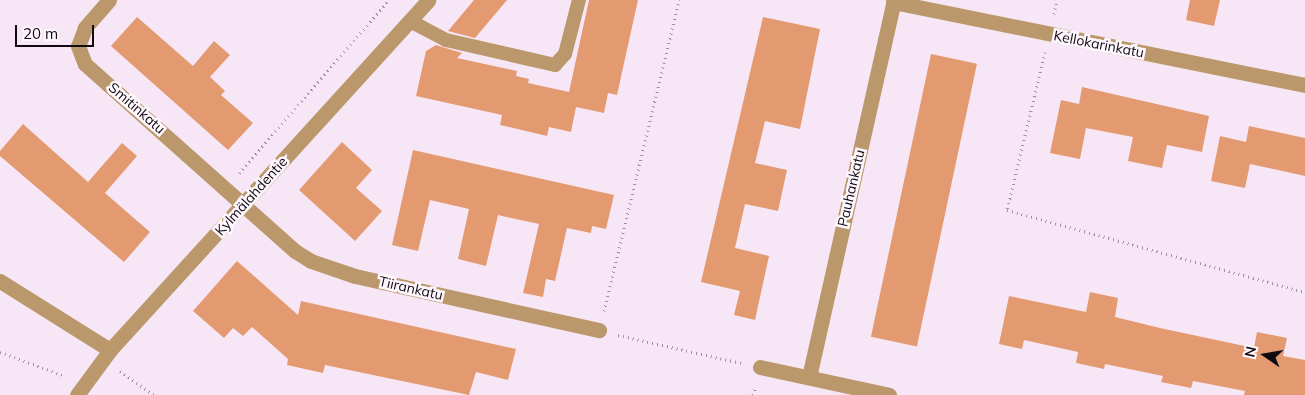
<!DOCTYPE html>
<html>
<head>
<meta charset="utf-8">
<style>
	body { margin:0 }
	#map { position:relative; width:1305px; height:395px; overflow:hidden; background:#f7e7f6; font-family:Mulish,sans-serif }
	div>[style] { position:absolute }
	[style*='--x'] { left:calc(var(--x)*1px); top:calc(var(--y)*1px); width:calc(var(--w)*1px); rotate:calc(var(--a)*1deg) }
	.building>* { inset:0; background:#e49a71; transform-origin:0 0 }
	.path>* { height:3px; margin-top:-1.5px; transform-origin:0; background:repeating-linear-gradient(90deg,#9d919c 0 1px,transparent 0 5px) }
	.service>* { height:14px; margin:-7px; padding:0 7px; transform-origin:7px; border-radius:7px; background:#bb986b }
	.minor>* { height:15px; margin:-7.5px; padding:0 7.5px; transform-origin:7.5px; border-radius:7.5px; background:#bb986b }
	.tertiary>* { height:15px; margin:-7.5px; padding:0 7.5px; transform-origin:7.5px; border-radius:7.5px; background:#bb986b }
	span { translate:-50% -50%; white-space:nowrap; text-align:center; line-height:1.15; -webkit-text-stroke:5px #fef8fe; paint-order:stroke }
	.street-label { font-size:14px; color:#100b10 }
	.north { position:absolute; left:1240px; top:330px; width:50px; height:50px; -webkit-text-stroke:4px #fef8fe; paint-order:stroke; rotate:283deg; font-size:14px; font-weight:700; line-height:20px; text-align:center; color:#100b10 }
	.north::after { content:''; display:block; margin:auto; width:18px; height:22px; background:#100b10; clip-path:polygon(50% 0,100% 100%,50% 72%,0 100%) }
	.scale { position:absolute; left:15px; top:25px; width:79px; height:22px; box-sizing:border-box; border:2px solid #100b10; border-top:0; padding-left:6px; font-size:15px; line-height:18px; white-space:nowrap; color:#100b10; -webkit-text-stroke:4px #fef8fe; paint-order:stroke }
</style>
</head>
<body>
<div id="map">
	<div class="building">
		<i style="clip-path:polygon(474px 0,507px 0,475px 38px,448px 31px)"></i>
		<i style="clip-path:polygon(589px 0,638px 0,617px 95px,608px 93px,604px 113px,576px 107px,571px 132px,549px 127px,547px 136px,500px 125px,502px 115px,416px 96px,426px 51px,436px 45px,462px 53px,457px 58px,517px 71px,516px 76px,529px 79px,528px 83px,569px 92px)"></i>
		<i style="clip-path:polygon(1190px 0,1220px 0,1214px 26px,1186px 20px)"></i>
		<i style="clip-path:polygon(137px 17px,193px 66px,214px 41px,230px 55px,210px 77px,225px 91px,221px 95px,253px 123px,228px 150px,111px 46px)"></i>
		<i style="clip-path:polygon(763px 17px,820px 29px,800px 129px,765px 121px,755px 163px,787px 170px,778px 211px,745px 204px,735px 248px,769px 256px,755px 320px,734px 315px,740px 291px,701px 282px)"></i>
		<i style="left:931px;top:54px;width:47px;height:289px;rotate:12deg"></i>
		<i style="clip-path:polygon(1082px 87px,1209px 116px,1202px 152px,1167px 145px,1162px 168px,1128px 161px,1133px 137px,1086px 128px,1080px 159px,1050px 153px,1061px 100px,1079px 104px)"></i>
		<i style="clip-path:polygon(23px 124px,88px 182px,122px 143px,137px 156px,105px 193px,150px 232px,124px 262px,0 156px,0 151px)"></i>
		<i style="clip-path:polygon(1249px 126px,1305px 138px,1305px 176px,1250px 164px,1245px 188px,1211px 181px,1220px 136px,1246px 142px)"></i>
		<i style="clip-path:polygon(342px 142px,372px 170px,356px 188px,382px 211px,355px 241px,299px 190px)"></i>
		<i style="clip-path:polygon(413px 150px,614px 195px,606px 229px,592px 226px,591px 233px,567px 228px,555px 281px,546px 279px,543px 297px,523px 293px,539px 224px,498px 215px,486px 266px,458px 259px,469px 209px,430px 200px,418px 251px,392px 245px)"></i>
		<i style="clip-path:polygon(237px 261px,298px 315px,301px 301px,516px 349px,508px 380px,476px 372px,469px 395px,325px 365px,323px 373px,287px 365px,288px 359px,252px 327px,243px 336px,233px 328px,224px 338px,193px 311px)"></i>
		<i style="clip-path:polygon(1090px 292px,1118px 298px,1115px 317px,1160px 328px,1254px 348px,1257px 332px,1287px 338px,1283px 356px,1305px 360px,1305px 395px,1244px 395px,1245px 391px,1193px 381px,1191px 388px,1161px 382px,1163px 376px,1105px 364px,1104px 369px,1076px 363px,1078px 352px,1024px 340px,1022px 349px,999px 344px,1009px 296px,1086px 312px)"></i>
	</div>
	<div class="path">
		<i style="--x:1054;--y:14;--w:14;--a:-78"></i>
		<i style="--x:1045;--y:52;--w:163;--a:103.5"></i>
		<i style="--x:1007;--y:210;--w:309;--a:15.4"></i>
		<i style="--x:239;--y:173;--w:229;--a:-49.1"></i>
		<i style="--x:604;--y:311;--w:320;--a:-76.4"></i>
		<i style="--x:618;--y:335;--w:126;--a:12.8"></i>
		<i style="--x:0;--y:352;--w:69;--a:20.3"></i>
		<i style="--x:120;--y:371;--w:42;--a:35.2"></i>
		<i style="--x:753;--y:395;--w:9;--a:-72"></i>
	</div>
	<div class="service">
		<i style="--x:410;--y:21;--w:41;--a:27.8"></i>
		<i style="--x:446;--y:40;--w:112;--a:12.9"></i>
		<i style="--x:555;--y:65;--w:15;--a:-48"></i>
		<i style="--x:565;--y:54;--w:56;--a:-75.5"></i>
	</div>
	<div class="minor">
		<i style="--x:109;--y:0;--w:37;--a:131"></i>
		<i style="--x:85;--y:28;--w:19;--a:111"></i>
		<i style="--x:78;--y:46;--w:19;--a:69"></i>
		<i style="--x:85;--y:64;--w:281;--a:41.7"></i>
		<i style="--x:295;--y:251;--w:19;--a:32"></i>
		<i style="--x:311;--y:261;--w:46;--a:18.8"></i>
		<i style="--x:355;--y:276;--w:250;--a:12.5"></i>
		<i style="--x:893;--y:2;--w:420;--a:11.4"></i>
		<i style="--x:0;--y:281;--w:130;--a:32.1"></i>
		<i style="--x:760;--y:367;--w:132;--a:12.2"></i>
		<i style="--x:809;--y:377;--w:386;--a:-77.3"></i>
	</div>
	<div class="tertiary">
		<i style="--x:77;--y:395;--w:56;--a:-53.7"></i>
		<i style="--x:110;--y:350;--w:473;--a:-47.7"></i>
	</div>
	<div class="street-label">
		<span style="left:1099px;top:44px;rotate:11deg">Kellokarinkatu</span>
		<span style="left:137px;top:108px;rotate:41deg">Smitinkatu</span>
		<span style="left:851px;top:188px;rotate:-77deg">Pauhankatu</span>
		<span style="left:251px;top:196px;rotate:-48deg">Kylmälahdentie</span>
		<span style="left:411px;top:288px;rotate:13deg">Tiirankatu</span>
	</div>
	<div class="north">N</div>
	<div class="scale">20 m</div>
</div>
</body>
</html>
